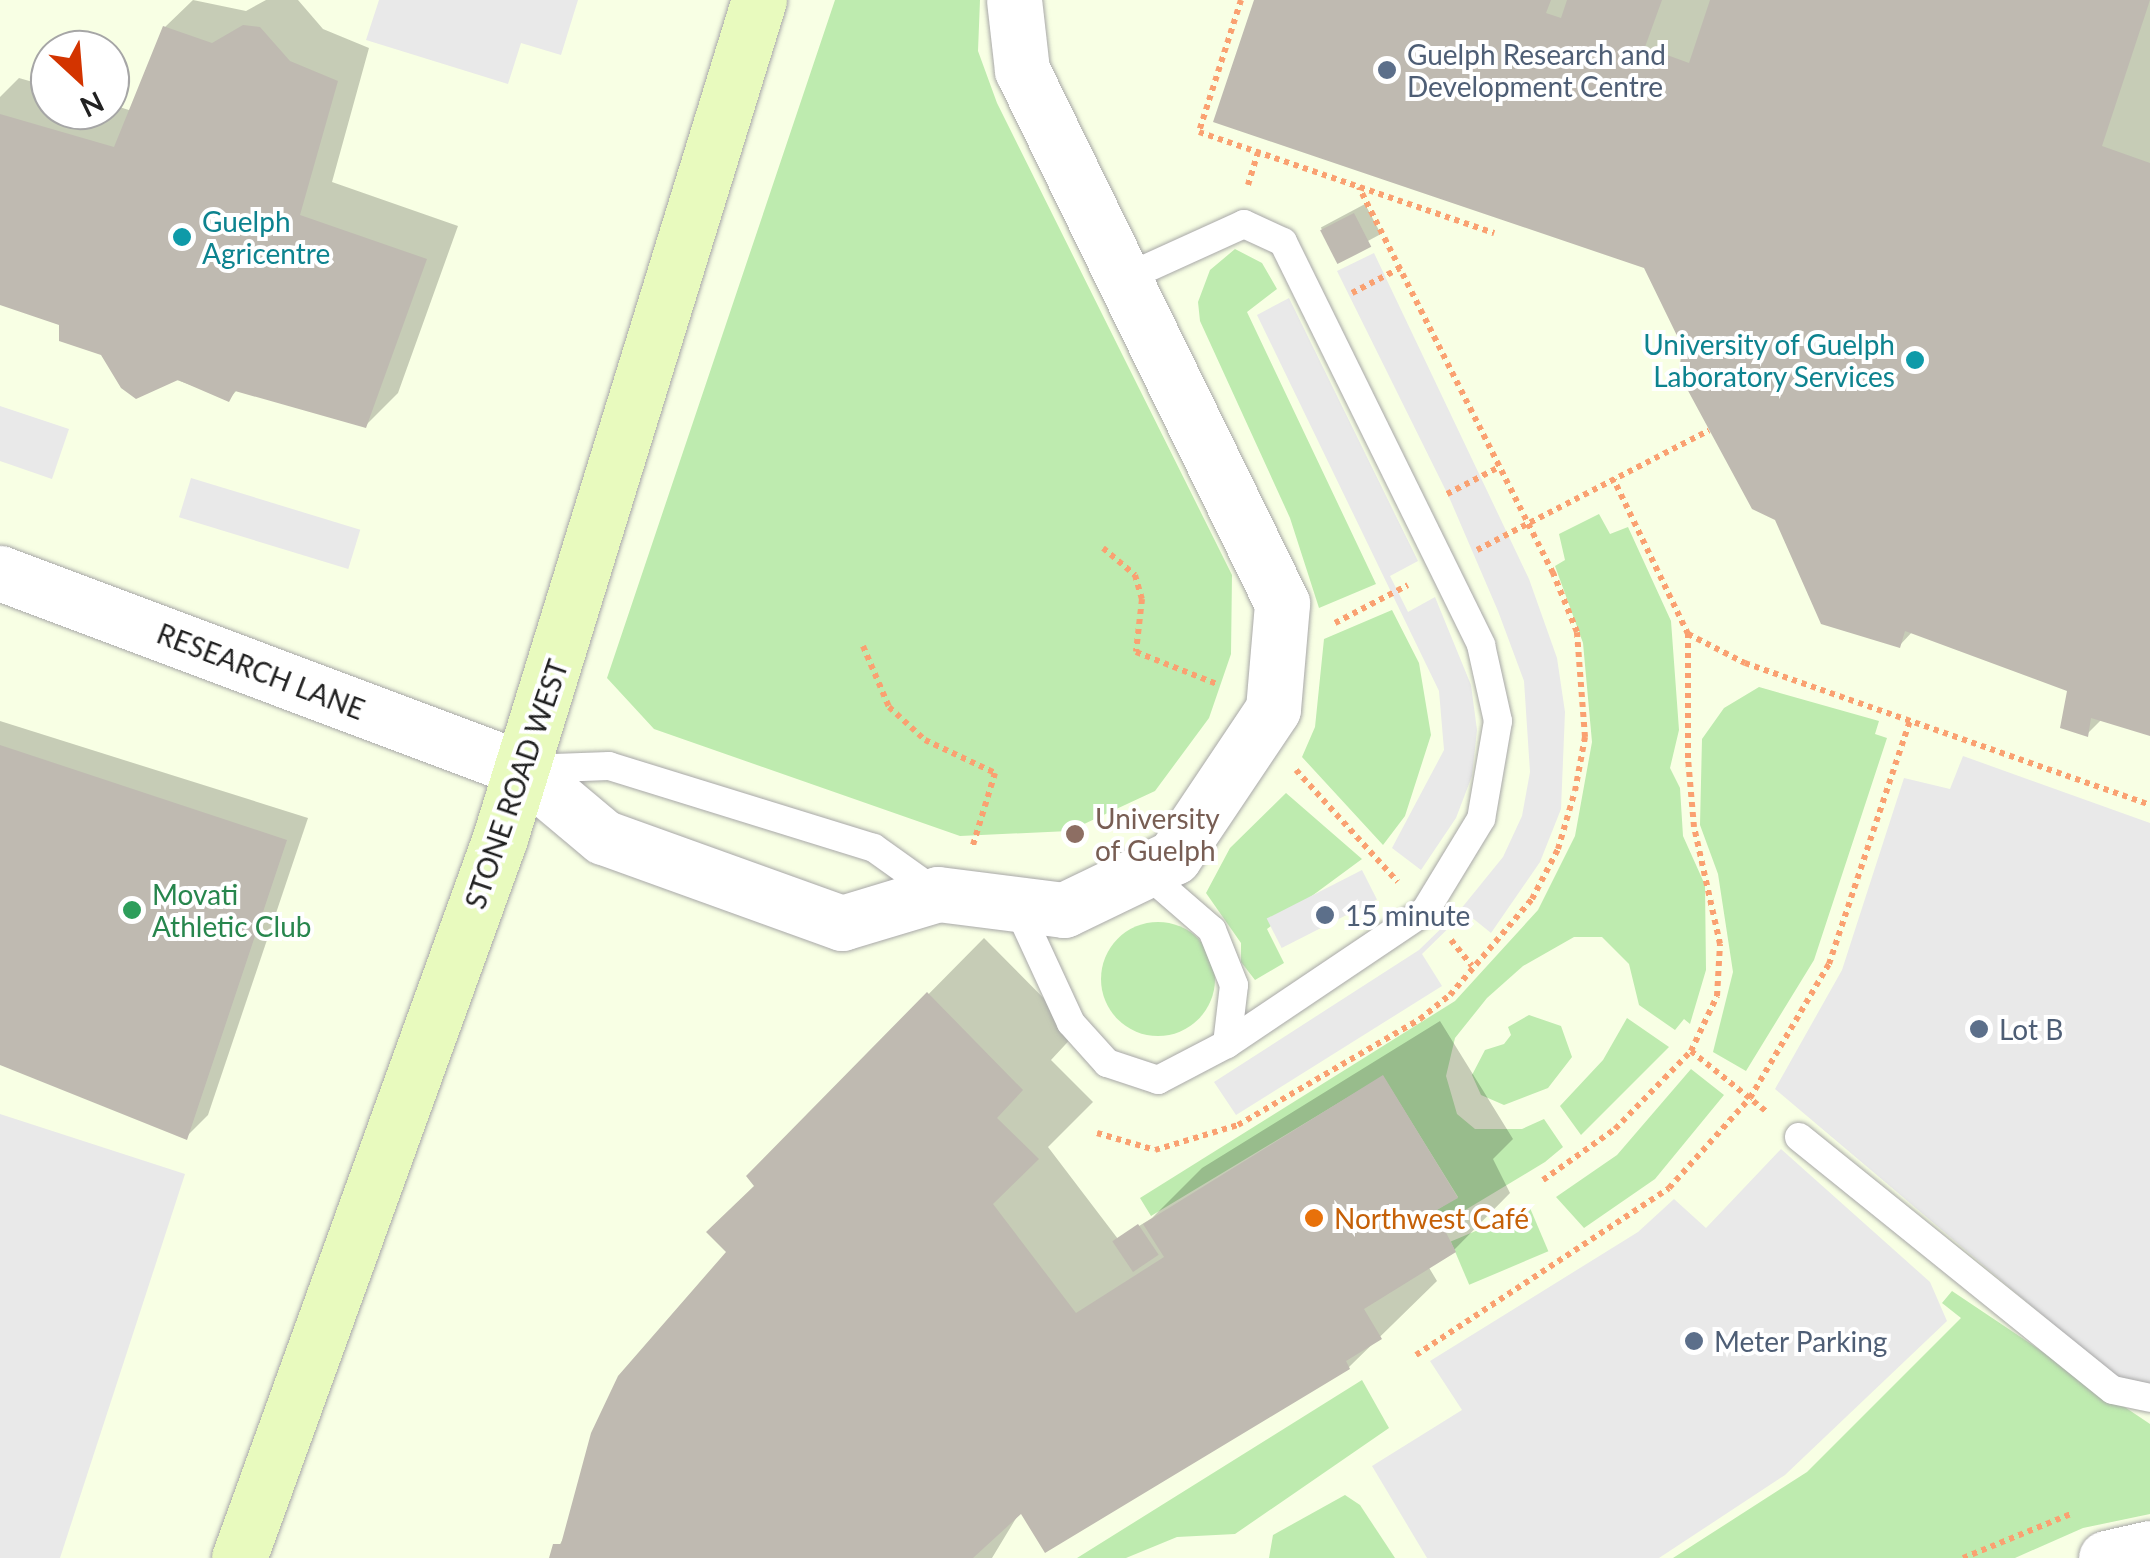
<!DOCTYPE html>
<html>
<head>
<meta charset="utf-8">
<style>
	body { margin:0 }
	#map { position:relative; width:2150px; height:1558px; overflow:hidden; background:#f2f1e8; font-family:Lato,sans-serif }
	div>[style] { position:absolute }
	[style*='--x'] { left:calc(var(--x)*1px); top:calc(var(--y)*1px); width:calc(var(--w)*1px); rotate:calc(var(--a)*1deg) }
	.education>* { inset:0; background:#f8ffe4 }
	.grass>* { inset:0; background:#beebaf; transform-origin:0 0 }
	.round { border-radius:50% }
	.parking>* { inset:0; background:#e9e9e9; transform-origin:0 0 }
	.shadow>* { inset:0; background:#0003; transform-origin:0 0 }
	.building>* { inset:0; background:#bfbab1; transform-origin:0 0 }
	.path>* { height:6px; margin-top:-3px; transform-origin:0; background:repeating-linear-gradient(90deg,#faa171 0 5px,transparent 0 10px) }
	.roads { filter:drop-shadow(0 0 2px #a8a8a8) drop-shadow(0 0 2px #a8a8a8) }
	.service>* { height:28px; margin:-14px; padding:0 14px; transform-origin:14px; border-radius:14px; background:#fff }
	.minor>* { height:55px; margin:-27.5px; padding:0 27.5px; transform-origin:27.5px; border-radius:27.5px; background:#fff }
	.secondary>* { height:55px; margin:-27.5px; padding:0 27.5px; transform-origin:27.5px; border-radius:27.5px; background:#e8fabe }
	.dots>* { width:28px; height:28px; translate:-50% -50%; box-sizing:border-box; border:5px solid #fff; border-radius:50% }
	span { translate:-50% -50%; white-space:nowrap; text-align:center; line-height:1.15; -webkit-text-stroke:8px #fff; paint-order:stroke }
	.service-label { font-size:28px; color:#4e5e75 }
	.left { translate:0 -50%; text-align:left }
	.culture-label { font-size:28px; color:#0d838f }
	.right { translate:-100% -50%; text-align:right }
	.street-label { font-size:28px; color:#212121 }
	.education-label { font-size:28px; color:#785e54 }
	.leisure-label { font-size:28px; color:#27864d }
	.food-label { font-size:28px; color:#c56008 }
	.north { position:absolute; left:30px; top:30px; width:100px; height:100px; box-sizing:border-box; background:#fff; border:2px solid #a6a6a6; border-radius:50%; rotate:154deg; font-size:28px; font-weight:700; line-height:40px; text-align:center; color:#212121 }
	.north::after { content:''; display:block; margin:auto; width:35px; height:45px; background:#d33400; clip-path:polygon(50% 0,100% 100%,50% 72%,0 100%) }
</style>
</head>
<body>
<div id="map">
	<div class="education">
		<i style="clip-path:polygon(evenodd,0 0,2150px 0,2150px 1558px,0 1558px,0 0,50px 50px,110px 50px,110px 110px,50px 110px,50px 50px)"></i>
	</div>
	<div class="grass">
		<i style="clip-path:polygon(835px 0,980px 0,978px 51px,997px 103px,1232px 575px,1231px 654px,1209px 718px,1155px 791px,1069px 831px,960px 836px,654px 729px,607px 678px)"></i>
		<i style="clip-path:polygon(1235px 249px,1262px 263px,1277px 289px,1247px 312px,1376px 584px,1319px 608px,1290px 518px,1200px 321px,1198px 302px,1210px 270px)"></i>
		<i style="clip-path:polygon(1599px 514px,1610px 534px,1628px 527px,1671px 621px,1679px 730px,1670px 768px,1680px 788px,1683px 836px,1705px 885px,1706px 970px,1690px 1024px,1684px 1019px,1675px 1030px,1639px 1005px,1629px 964px,1602px 937px,1574px 937px,1523px 966px,1487px 998px,1455px 1038px,1446px 1076px,1457px 1114px,1475px 1129px,1522px 1129px,1544px 1119px,1563px 1147px,1545px 1162px,1442px 1224px,1435px 1211px,1458px 1197px,1383px 1076px,1151px 1216px,1140px 1198px,1455px 1001px,1538px 910px,1575px 836px,1592px 742px,1583px 643px,1555px 566px,1565px 560px,1559px 534px)"></i>
		<i style="clip-path:polygon(1392px 610px,1419px 663px,1431px 735px,1405px 816px,1383px 845px,1302px 757px,1315px 727px,1324px 639px)"></i>
		<i style="clip-path:polygon(1759px 687px,1879px 721px,1875px 734px,1887px 738px,1814px 960px,1746px 1071px,1713px 1052px,1733px 972px,1718px 874px,1700px 825px,1702px 739px,1724px 708px)"></i>
		<i style="clip-path:polygon(1286px 793px,1362px 859px,1267px 929px,1284px 963px,1255px 980px,1241px 962px,1241px 943px,1206px 893px,1230px 848px)"></i>
		<i class="round" style="left:1101px;top:922px;width:114px;height:114px"></i>
		<i style="clip-path:polygon(1529px 1015px,1561px 1026px,1572px 1057px,1548px 1088px,1504px 1105px,1481px 1095px,1472px 1075px,1485px 1050px,1504px 1044px,1511px 1035px,1508px 1027px)"></i>
		<i style="clip-path:polygon(1627px 1018px,1669px 1047px,1581px 1135px,1560px 1106px,1603px 1060px)"></i>
		<i style="clip-path:polygon(1691px 1069px,1724px 1095px,1655px 1179px,1584px 1228px,1556px 1197px,1617px 1155px)"></i>
		<i style="left:1530px;top:1208px;width:47px;height:86px;rotate:67deg"></i>
		<i style="clip-path:polygon(1952px 1291px,2150px 1424px,2150px 1514px,2083px 1528px,2015px 1558px,1673px 1558px,1807px 1472px,1961px 1318px,1942px 1303px)"></i>
		<i style="clip-path:polygon(1362px 1380px,1389px 1428px,1235px 1534px,1177px 1537px,1126px 1558px,1077px 1558px)"></i>
		<i style="clip-path:polygon(1345px 1495px,1360px 1505px,1395px 1558px,1269px 1558px,1273px 1535px)"></i>
	</div>
	<div class="parking">
		<i style="clip-path:polygon(379px 0,578px 0,561px 55px,521px 43px,508px 84px,366px 40px)"></i>
		<i style="clip-path:polygon(1374px 253px,1529px 579px,1557px 658px,1565px 712px,1561px 809px,1540px 862px,1491px 933px,1465px 912px,1422px 954px,1442px 986px,1236px 1115px,1214px 1082px,1419px 950px,1460px 910px,1503px 857px,1522px 816px,1530px 772px,1524px 681px,1498px 611px,1449px 497px,1337px 271px)"></i>
		<i style="clip-path:polygon(1289px 298px,1418px 561px,1390px 576px,1408px 612px,1435px 597px,1471px 685px,1477px 730px,1472px 776px,1456px 818px,1421px 870px,1392px 848px,1444px 750px,1439px 691px,1257px 315px)"></i>
		<i style="clip-path:polygon(0 406px,69px 429px,52px 479px,0 461px)"></i>
		<i style="left:191px;top:478px;width:177px;height:41px;rotate:17deg"></i>
		<i style="clip-path:polygon(1963px 756px,2150px 823px,2150px 1406px,1775px 1089px,1842px 970px,1904px 778px,1950px 789px)"></i>
		<i style="left:1362px;top:870px;width:33px;height:107px;rotate:63deg"></i>
		<i style="clip-path:polygon(0 1114px,185px 1174px,60px 1558px,0 1558px)"></i>
		<i style="clip-path:polygon(1781px 1149px,1930px 1282px,1947px 1321px,1785px 1475px,1659px 1558px,1427px 1558px,1372px 1466px,1462px 1410px,1430px 1361px,1638px 1232px,1674px 1199px,1706px 1228px)"></i>
	</div>
	<div class="shadow">
		<i style="clip-path:polygon(193px 0,246px 11px,266px 0,298px 0,323px 29px,369px 48px,332px 182px,458px 226px,398px 393px,365px 426px,238px 389px,229px 399px,103px 353px,62px 323px,0 302px,0 97px,19px 78px,50px 87px,50px 110px,110px 110px,110px 104px,132px 111px,165px 27px)"></i>
		<i style="clip-path:polygon(1256px 0,2150px 0,2150px 732px,2102px 719px,2087px 734px,2070px 689px,1913px 631px,1900px 645px,1684px 346px,1645px 266px)"></i>
		<i style="left:1365px;top:204px;width:34px;height:50px;rotate:62deg"></i>
		<i style="clip-path:polygon(0 721px,308px 818px,208px 1115px,186px 1137px,0 1062px)"></i>
		<i style="clip-path:polygon(984px 938px,1077px 1032px,1051px 1060px,1093px 1102px,1048px 1147px,1118px 1239px,1152px 1218px,1202px 1168px,1440px 1021px,1513px 1139px,1493px 1159px,1510px 1193px,1454px 1250px,1428px 1266px,1437px 1281px,1349px 1367px,1021px 1510px,992px 1558px,552px 1558px,729px 1252px,757px 1185px,749px 1176px)"></i>
	</div>
	<div class="building">
		<i style="clip-path:polygon(1254px 0,1551px 0,1546px 13px,1561px 18px,1567px 0,1662px 0,1645px 47px,1689px 63px,1710px 0,2150px 0,2102px 146px,2150px 163px,2150px 736px,2091px 718px,2088px 737px,2060px 728px,2067px 691px,1905px 631px,1900px 648px,1821px 624px,1775px 520px,1752px 509px,1679px 374px,1682px 346px,1644px 268px,1213px 122px)"></i>
		<i style="clip-path:polygon(243px 25px,260px 27px,290px 61px,338px 81px,300px 215px,427px 259px,366px 428px,235px 391px,229px 402px,178px 380px,136px 399px,121px 388px,101px 355px,59px 341px,59px 325px,0 305px,0 114px,114px 147px,163px 26px,212px 43px)"></i>
		<i style="left:1354px;top:213px;width:38px;height:38px;rotate:63deg"></i>
		<i style="clip-path:polygon(0 745px,287px 840px,187px 1140px,0 1065px)"></i>
		<i style="clip-path:polygon(927px 992px,1023px 1090px,997px 1118px,1039px 1159px,993px 1204px,1076px 1313px,1164px 1257px,1143px 1224px,1383px 1075px,1458px 1198px,1435px 1211px,1456px 1252px,1364px 1309px,1382px 1339px,1346px 1361px,1350px 1369px,1045px 1553px,1021px 1514px,973px 1558px,549px 1558px,553px 1544px,561px 1544px,591px 1433px,618px 1376px,726px 1252px,706px 1232px,754px 1186px,746px 1176px)"></i>
		<i style="left:1138px;top:1224px;width:37px;height:31px;rotate:56deg"></i>
	</div>
	<div class="path">
		<i style="--x:1241;--y:0;--w:139;--a:107.7"></i>
		<i style="--x:1199;--y:132;--w:312;--a:18.9"></i>
		<i style="--x:1248;--y:185;--w:34;--a:-73"></i>
		<i style="--x:1352;--y:293;--w:54;--a:-27.5"></i>
		<i style="--x:1447;--y:494;--w:59;--a:-27.4"></i>
		<i style="--x:1103;--y:548;--w:42;--a:40.2"></i>
		<i style="--x:1135;--y:575;--w:25;--a:74"></i>
		<i style="--x:1142;--y:599;--w:53;--a:96.5"></i>
		<i style="--x:1136;--y:652;--w:87;--a:21.6"></i>
		<i style="--x:1477;--y:550;--w:261;--a:-27.3"></i>
		<i style="--x:1335;--y:623;--w:82;--a:-27.5"></i>
		<i style="--x:1688;--y:634;--w:64;--a:27"></i>
		<i style="--x:1745;--y:663;--w:429;--a:19.3"></i>
		<i style="--x:863;--y:646;--w:66;--a:66.9"></i>
		<i style="--x:889;--y:707;--w:49;--a:42.5"></i>
		<i style="--x:925;--y:740;--w:77;--a:25.2"></i>
		<i style="--x:995;--y:773;--w:78;--a:107"></i>
		<i style="--x:1296;--y:770;--w:151;--a:47.7"></i>
		<i style="--x:1451;--y:940;--w:33;--a:51"></i>
		<i style="--x:1691;--y:1051;--w:99;--a:38.8"></i>
		<i style="--x:1097;--y:1133;--w:60;--a:16.3"></i>
		<i style="--x:1155;--y:1150;--w:87;--a:-16.8"></i>
		<i style="--x:1238;--y:1125;--w:211;--a:-30.2"></i>
		<i style="--x:1420;--y:1019;--w:38;--a:-39"></i>
		<i style="--x:1450;--y:995;--w:126;--a:-49.5"></i>
		<i style="--x:1532;--y:899;--w:56;--a:-62.5"></i>
		<i style="--x:1558;--y:849;--w:60;--a:-73.7"></i>
		<i style="--x:1575;--y:791;--w:55;--a:-79.5"></i>
		<i style="--x:1585;--y:737;--w:105;--a:-94.4"></i>
		<i style="--x:1577;--y:632;--w:64;--a:-112.1"></i>
		<i style="--x:1553;--y:573;--w:432;--a:-116.7"></i>
		<i style="--x:1543;--y:1180;--w:88;--a:-35.3"></i>
		<i style="--x:1615;--y:1129;--w:109;--a:-45.7"></i>
		<i style="--x:1691;--y:1051;--w:61;--a:-64.7"></i>
		<i style="--x:1717;--y:996;--w:52;--a:-86.7"></i>
		<i style="--x:1720;--y:944;--w:120;--a:-102.5"></i>
		<i style="--x:1694;--y:827;--w:69;--a:-95"></i>
		<i style="--x:1688;--y:758;--w:124;--a:-90"></i>
		<i style="--x:1688;--y:634;--w:171;--a:-115.7"></i>
		<i style="--x:1416;--y:1355;--w:303;--a:-33.4"></i>
		<i style="--x:1669;--y:1188;--w:121;--a:-48"></i>
		<i style="--x:1750;--y:1098;--w:156;--a:-59.5"></i>
		<i style="--x:1829;--y:964;--w:256;--a:-71.6"></i>
		<i style="--x:1963;--y:1558;--w:119;--a:-22.2"></i>
	</div>
	<div class="roads">
		<div class="service">
			<i style="--x:1123;--y:279;--w:133;--a:-24.4"></i>
			<i style="--x:1244;--y:224;--w:43;--a:24.8"></i>
			<i style="--x:1283;--y:242;--w:449;--a:63.8"></i>
			<i style="--x:1481;--y:645;--w:78;--a:77.4"></i>
			<i style="--x:1498;--y:721;--w:99;--a:99.8"></i>
			<i style="--x:1481;--y:819;--w:108;--a:121.3"></i>
			<i style="--x:1425;--y:911;--w:239;--a:146.1"></i>
			<i style="--x:527;--y:769;--w:82;--a:-2.1"></i>
			<i style="--x:609;--y:766;--w:277;--a:17.2"></i>
			<i style="--x:874;--y:848;--w:77;--a:35.5"></i>
			<i style="--x:1016;--y:904;--w:131;--a:65.2"></i>
			<i style="--x:1071;--y:1023;--w:54;--a:48"></i>
			<i style="--x:1107;--y:1063;--w:54;--a:18.4"></i>
			<i style="--x:1158;--y:1080;--w:78;--a:-27.6"></i>
			<i style="--x:1227;--y:1044;--w:59;--a:-83.2"></i>
			<i style="--x:1234;--y:985;--w:59;--a:-111.8"></i>
			<i style="--x:1212;--y:930;--w:89;--a:-139.1"></i>
			<i style="--x:1799;--y:1137;--w:403;--a:38.9"></i>
			<i style="--x:2113;--y:1390;--w:38;--a:12"></i>
		</div>
		<div class="minor">
			<i style="--x:0;--y:573;--w:558;--a:20.58"></i>
			<i style="--x:522;--y:769;--w:106;--a:40"></i>
			<i style="--x:603;--y:837;--w:254;--a:19.8"></i>
			<i style="--x:842;--y:923;--w:100;--a:-16.8"></i>
			<i style="--x:938;--y:894;--w:127;--a:7.2"></i>
			<i style="--x:1064;--y:910;--w:122;--a:-25.7"></i>
			<i style="--x:1174;--y:857;--w:178;--a:-56.2"></i>
			<i style="--x:1273;--y:709;--w:106;--a:-85.1"></i>
			<i style="--x:1282;--y:603;--w:593;--a:-116"></i>
			<i style="--x:1022;--y:70;--w:70;--a:-96.5"></i>
			<i style="--x:2106;--y:1558;--w:45;--a:-12.8"></i>
		</div>
		<div class="secondary">
			<i style="--x:239;--y:1558;--w:766;--a:-70.07"></i>
			<i style="--x:500;--y:838;--w:877;--a:-72.83"></i>
		</div>
	</div>
	<div class="dots">
		<i style="left:1387px;top:70px;background:#5c6f8a"></i>
		<i style="left:182px;top:237px;background:#0f9aa8"></i>
		<i style="left:1915px;top:360px;background:#0f9aa8"></i>
		<i style="left:1075px;top:834px;background:#8d6e63"></i>
		<i style="left:132px;top:910px;background:#2e9e5b"></i>
		<i style="left:1325px;top:915px;background:#5c6f8a"></i>
		<i style="left:1979px;top:1029px;background:#5c6f8a"></i>
		<i style="left:1314px;top:1218px;background:#e8710a"></i>
		<i style="left:1694px;top:1341px;background:#5c6f8a"></i>
	</div>
	<div class="service-label">
		<span class="left" style="left:1407px;top:70px">Guelph Research and<br>Development Centre</span>
		<span class="left" style="left:1345px;top:915px">15 minute</span>
		<span class="left" style="left:1999px;top:1029px">Lot B</span>
		<span class="left" style="left:1714px;top:1341px">Meter Parking</span>
	</div>
	<div class="culture-label">
		<span class="left" style="left:202px;top:237px">Guelph<br>Agricentre</span>
		<span class="right" style="left:1895px;top:360px">University of Guelph<br>Laboratory Services</span>
	</div>
	<div class="street-label">
		<span style="left:261px;top:671px;rotate:21deg">RESEARCH LANE</span>
		<span style="left:516px;top:784px;rotate:-71deg">STONE ROAD WEST</span>
	</div>
	<div class="education-label">
		<span class="left" style="left:1095px;top:834px">University<br>of Guelph</span>
	</div>
	<div class="leisure-label">
		<span class="left" style="left:152px;top:910px">Movati<br>Athletic Club</span>
	</div>
	<div class="food-label">
		<span class="left" style="left:1334px;top:1218px">Northwest Café</span>
	</div>
	<div class="north">N</div>
</div>
</body>
</html>
